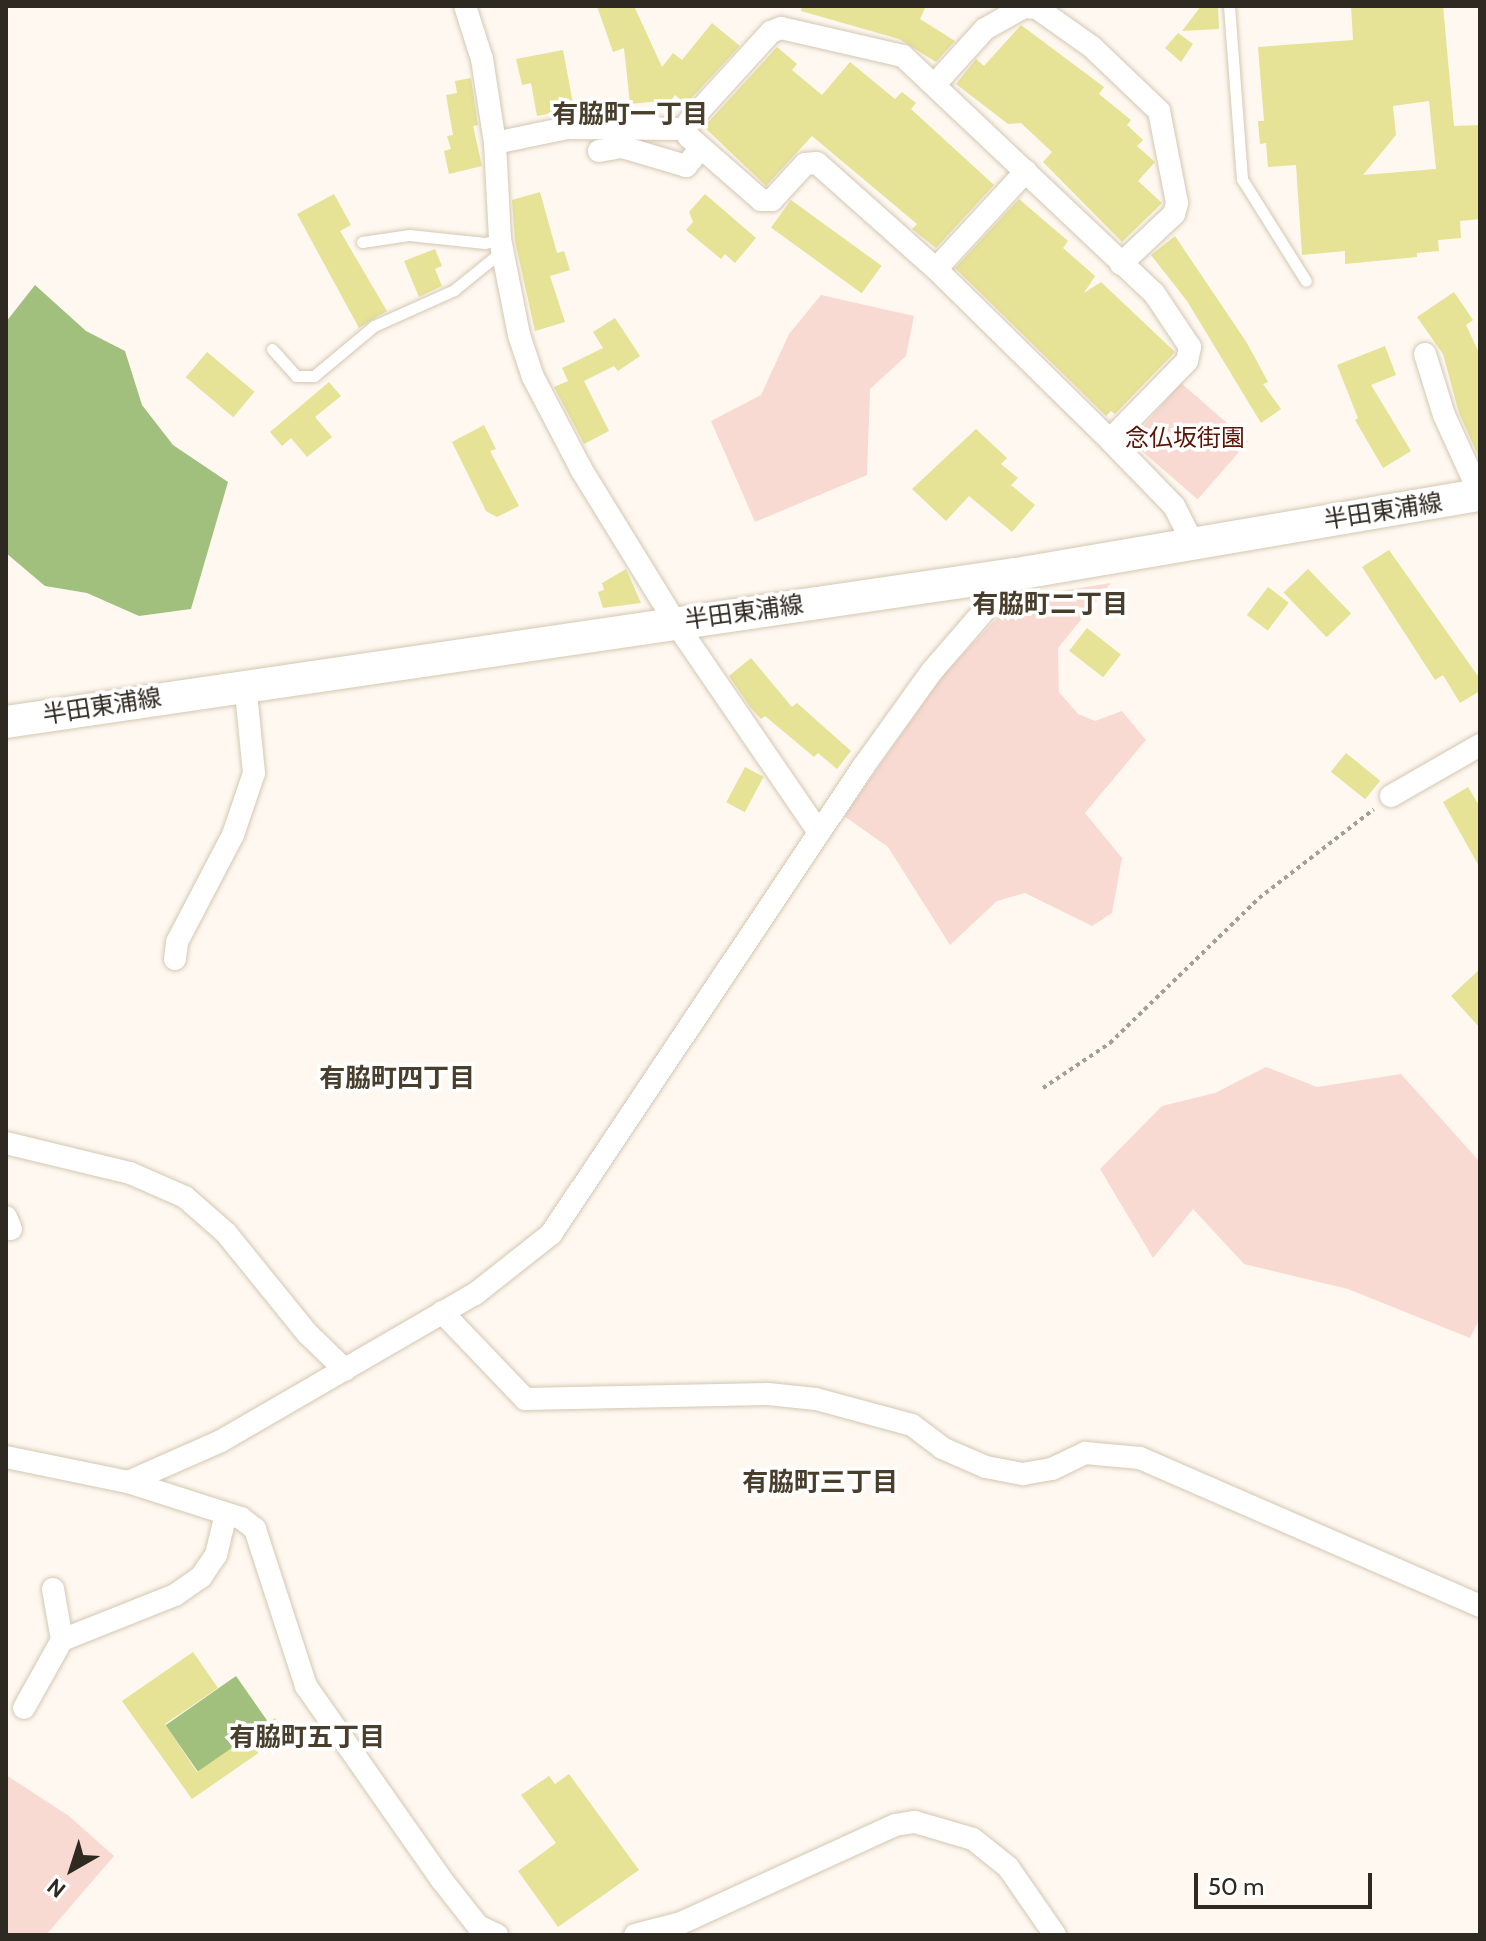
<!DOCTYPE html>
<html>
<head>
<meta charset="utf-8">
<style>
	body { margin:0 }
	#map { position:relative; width:1486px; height:1941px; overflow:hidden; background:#fef8f0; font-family:Cabin,"Noto Sans JP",sans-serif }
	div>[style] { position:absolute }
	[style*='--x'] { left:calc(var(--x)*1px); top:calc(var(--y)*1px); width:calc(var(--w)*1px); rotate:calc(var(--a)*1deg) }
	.green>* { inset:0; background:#f9dad2; transform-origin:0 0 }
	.water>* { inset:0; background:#a1c07e; transform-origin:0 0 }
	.building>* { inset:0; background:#e6e296; transform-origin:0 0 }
	.path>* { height:4px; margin-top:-2px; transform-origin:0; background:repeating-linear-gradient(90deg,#a39e96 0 4px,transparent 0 8px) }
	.roads { filter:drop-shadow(0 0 2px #d4c7b2) drop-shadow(0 0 2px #d4c7b2) }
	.lane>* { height:11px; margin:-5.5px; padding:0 5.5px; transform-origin:5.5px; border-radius:5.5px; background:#fff }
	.street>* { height:22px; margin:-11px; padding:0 11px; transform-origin:11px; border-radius:11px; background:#fff }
	.secondary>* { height:32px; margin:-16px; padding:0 16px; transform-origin:16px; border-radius:16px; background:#fff }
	span { translate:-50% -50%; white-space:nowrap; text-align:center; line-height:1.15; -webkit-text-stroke:7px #fff; paint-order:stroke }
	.park-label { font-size:24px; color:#591607 }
	.street-label { font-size:24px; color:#2e2921 }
	.neighbourhood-label { font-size:26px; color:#493e2c; font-weight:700 }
	.frame { position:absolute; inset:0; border:8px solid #2e2921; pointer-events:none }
	.north { position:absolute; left:32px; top:1829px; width:80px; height:80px; -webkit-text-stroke:6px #fff; paint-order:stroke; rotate:219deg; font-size:22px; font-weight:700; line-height:32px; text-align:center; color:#2e2921 }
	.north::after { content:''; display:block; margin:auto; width:28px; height:36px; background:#2e2921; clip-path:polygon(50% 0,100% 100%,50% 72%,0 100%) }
	.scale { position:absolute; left:1194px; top:1873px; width:178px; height:36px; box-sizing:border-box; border:4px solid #2e2921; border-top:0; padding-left:10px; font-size:24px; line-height:28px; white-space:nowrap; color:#2e2921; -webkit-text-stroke:6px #fff; paint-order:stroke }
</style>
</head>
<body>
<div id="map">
	<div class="green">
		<i style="clip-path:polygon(821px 295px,914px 316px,906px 356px,870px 389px,867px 475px,755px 522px,711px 421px,761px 395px,789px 334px)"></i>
		<i style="left:1181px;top:383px;width:89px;height:77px;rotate:41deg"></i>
		<i style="clip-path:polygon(1111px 583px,1058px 648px,1059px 692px,1078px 714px,1095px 721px,1122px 711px,1146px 740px,1085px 813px,1122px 858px,1112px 913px,1092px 926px,1025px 893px,997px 901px,950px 945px,888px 847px,844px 816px,943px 675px,1016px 598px)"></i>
		<i style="clip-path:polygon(1266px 1067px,1317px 1087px,1401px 1074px,1480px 1162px,1480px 1318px,1470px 1338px,1348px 1289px,1244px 1264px,1193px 1209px,1153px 1258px,1100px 1169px,1162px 1106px,1215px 1093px)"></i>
		<i style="clip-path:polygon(6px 1775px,69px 1816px,114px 1856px,46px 1935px,6px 1935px)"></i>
	</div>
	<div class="water">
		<i style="clip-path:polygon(35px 285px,86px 331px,125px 351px,142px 405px,173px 445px,228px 482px,191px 609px,139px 616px,87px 593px,45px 586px,6px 553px,6px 322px)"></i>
		<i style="left:236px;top:1676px;width:57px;height:86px;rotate:55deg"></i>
	</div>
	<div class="building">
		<i style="clip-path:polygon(597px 6px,634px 6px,662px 67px,673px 53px,682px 60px,712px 23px,740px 46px,686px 104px,675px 95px,671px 100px,630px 104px,624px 48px,613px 52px)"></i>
		<i style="clip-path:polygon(802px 6px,926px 6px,920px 19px,955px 41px,936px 62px,899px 39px,801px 11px)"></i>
		<i style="clip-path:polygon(1201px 6px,1218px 6px,1219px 29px,1182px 31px)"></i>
		<i style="clip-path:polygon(evenodd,1351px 6px,1443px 6px,1454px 126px,1480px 125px,1480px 219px,1460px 221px,1461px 238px,1438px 240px,1439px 251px,1417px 253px,1417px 257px,1345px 264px,1345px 251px,1302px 255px,1296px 165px,1268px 167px,1266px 143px,1260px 144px,1258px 121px,1264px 121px,1258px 47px,1353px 40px,1351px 6px,1429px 101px,1436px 169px,1363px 175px,1396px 135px,1393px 106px,1429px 101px)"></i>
		<i style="clip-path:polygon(1021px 25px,1104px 87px,1099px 94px,1131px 120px,1127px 125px,1143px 140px,1137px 146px,1155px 162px,1138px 181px,1162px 203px,1122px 242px,1043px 162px,1052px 152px,1021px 123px,1008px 124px,956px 84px,976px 59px,984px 66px)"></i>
		<i style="clip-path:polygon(1178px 33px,1193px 44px,1181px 62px,1165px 48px)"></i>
		<i style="clip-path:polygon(777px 47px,797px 64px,792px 70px,822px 95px,850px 62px,895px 99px,902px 92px,916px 103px,911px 109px,994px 185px,936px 248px,912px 229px,917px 224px,812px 136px,766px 186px,704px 127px)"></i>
		<i style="clip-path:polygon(563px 50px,574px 109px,537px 116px,531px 83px,522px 85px,516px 59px)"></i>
		<i style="clip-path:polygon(471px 78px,478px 125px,473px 126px,482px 166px,449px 174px,444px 151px,451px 149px,447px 136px,453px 135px,446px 95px,457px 93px,455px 81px)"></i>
		<i style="clip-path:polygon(540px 192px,557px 253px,564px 251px,570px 270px,550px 276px,565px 322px,535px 331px,515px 241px,512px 200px)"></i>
		<i style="clip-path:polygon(334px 194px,351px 225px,340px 231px,387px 311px,359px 328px,297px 214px)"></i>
		<i style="clip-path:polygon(705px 194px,756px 238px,735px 263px,725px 254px,721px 259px,686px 230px,693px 222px,689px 212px)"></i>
		<i style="clip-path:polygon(1019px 199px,1068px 241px,1063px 248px,1095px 276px,1084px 293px,1101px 282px,1175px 352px,1115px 414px,1111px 411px,1106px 416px,955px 268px)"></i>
		<i style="left:791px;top:200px;width:112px;height:34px;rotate:36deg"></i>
		<i style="clip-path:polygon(1175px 236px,1247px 343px,1268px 382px,1263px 384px,1281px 409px,1261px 423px,1187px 301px,1151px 255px)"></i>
		<i style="clip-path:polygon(435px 249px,442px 266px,435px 269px,442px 286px,419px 297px,404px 261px)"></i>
		<i style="clip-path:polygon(1454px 292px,1473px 320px,1466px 325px,1480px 355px,1480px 460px,1459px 413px,1443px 354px,1417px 317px)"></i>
		<i style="clip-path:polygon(615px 318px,640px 356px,618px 371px,614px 366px,584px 381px,609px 431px,584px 444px,554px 387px,568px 381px,562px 368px,603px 348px,593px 332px)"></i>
		<i style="clip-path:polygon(1385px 346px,1396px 375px,1371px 385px,1411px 451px,1383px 468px,1355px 420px,1358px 418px,1337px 365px)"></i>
		<i style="left:207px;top:352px;width:62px;height:33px;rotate:40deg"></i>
		<i style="clip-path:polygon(329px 382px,341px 396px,315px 417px,332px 437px,307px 457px,291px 438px,282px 446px,270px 432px)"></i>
		<i style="clip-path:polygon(484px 425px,496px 449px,490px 451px,519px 506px,497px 517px,486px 511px,452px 442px)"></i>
		<i style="clip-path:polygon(976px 429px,1007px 458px,1001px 464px,1018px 478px,1011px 485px,1035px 505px,1012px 532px,969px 496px,946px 521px,912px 489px)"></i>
		<i style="clip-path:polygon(1389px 550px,1480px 679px,1480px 691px,1460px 703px,1443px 675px,1435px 680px,1362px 567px)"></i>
		<i style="clip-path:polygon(626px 569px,641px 603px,603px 608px,598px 592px,604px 590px,602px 583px)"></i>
		<i style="left:1308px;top:569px;width:62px;height:34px;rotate:46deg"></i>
		<i style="left:1268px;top:587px;width:26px;height:35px;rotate:37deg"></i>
		<i style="left:1087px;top:628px;width:43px;height:29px;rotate:38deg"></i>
		<i style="clip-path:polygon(751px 658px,792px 707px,797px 703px,851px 751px,837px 769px,818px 753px,814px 757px,765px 716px,761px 719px,750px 707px,729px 676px)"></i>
		<i style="left:1346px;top:753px;width:44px;height:24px;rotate:39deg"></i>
		<i style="left:745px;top:767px;width:21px;height:40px;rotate:28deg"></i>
		<i style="clip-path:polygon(1468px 787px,1480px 807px,1480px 868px,1443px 802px)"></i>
		<i style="clip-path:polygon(1480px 969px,1480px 1028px,1451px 996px)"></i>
		<i style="clip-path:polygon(193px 1652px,218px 1688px,165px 1724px,197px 1772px,275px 1718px,286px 1734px,192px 1799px,122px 1701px)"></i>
		<i style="clip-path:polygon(569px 1774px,639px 1870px,558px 1927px,518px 1871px,556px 1843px,521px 1795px,549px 1776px,555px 1784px)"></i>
	</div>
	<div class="path">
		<i style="--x:1043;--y:1088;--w:81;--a:-33.9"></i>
		<i style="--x:1110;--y:1043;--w:208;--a:-44.2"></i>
		<i style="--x:1259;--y:898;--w:145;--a:-37.7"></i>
	</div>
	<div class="roads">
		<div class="lane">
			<i style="--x:1229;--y:6;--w:173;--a:85.7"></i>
			<i style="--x:1242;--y:179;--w:120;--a:57.9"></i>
			<i style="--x:362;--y:242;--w:48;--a:-8.5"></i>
			<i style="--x:409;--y:235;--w:76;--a:6"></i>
			<i style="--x:485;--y:243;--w:16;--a:-15"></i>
			<i style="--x:272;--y:349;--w:36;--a:48"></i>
			<i style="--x:296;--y:376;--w:18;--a:0"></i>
			<i style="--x:314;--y:376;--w:78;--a:-39.8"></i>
			<i style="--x:374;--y:326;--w:88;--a:-24.2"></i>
			<i style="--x:454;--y:290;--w:62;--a:-39.1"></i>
		</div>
		<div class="street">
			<i style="--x:465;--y:6;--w:56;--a:72.2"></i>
			<i style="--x:482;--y:59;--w:85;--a:81.2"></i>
			<i style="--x:495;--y:143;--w:96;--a:87"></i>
			<i style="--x:500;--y:239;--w:98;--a:78.8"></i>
			<i style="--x:519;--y:335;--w:44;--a:71.6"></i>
			<i style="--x:533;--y:377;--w:104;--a:62.4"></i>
			<i style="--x:581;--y:469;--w:180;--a:58.4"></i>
			<i style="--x:675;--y:622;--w:255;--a:55.6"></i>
			<i style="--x:936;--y:83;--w:73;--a:-47.8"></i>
			<i style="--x:985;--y:29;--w:45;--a:-29.4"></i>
			<i style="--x:1024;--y:7;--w:13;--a:4"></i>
			<i style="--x:1037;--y:8;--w:67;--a:35.3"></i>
			<i style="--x:1092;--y:47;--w:93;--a:43.7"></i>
			<i style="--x:1159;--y:111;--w:94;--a:78.9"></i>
			<i style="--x:1177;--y:203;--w:11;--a:105"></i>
			<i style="--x:1174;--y:214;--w:73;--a:136.7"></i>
			<i style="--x:495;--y:143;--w:74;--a:-11.8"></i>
			<i style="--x:567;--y:128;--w:118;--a:0.5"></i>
			<i style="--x:599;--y:151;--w:23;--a:-10"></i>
			<i style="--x:622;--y:147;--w:67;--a:16.5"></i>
			<i style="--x:686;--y:166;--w:23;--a:-50"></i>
			<i style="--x:936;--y:269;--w:133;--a:-47.4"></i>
			<i style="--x:1425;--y:354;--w:64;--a:72.7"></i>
			<i style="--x:1444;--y:415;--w:87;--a:65.5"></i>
			<i style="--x:1110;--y:440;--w:244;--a:-135.5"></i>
			<i style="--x:936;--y:269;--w:159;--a:-138.3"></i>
			<i style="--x:817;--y:163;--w:12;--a:175"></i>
			<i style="--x:805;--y:164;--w:49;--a:132.5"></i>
			<i style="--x:772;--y:200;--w:11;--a:180"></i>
			<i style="--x:761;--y:200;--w:96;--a:-138.8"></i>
			<i style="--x:689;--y:137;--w:9;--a:-117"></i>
			<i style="--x:685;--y:129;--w:8;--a:-60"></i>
			<i style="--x:689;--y:122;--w:122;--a:-47.7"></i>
			<i style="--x:771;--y:32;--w:11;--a:-22"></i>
			<i style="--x:781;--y:28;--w:125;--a:12.9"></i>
			<i style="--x:903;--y:56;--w:345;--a:43.4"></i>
			<i style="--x:1154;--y:293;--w:65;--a:56.3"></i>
			<i style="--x:1190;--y:347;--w:14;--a:102"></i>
			<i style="--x:1187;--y:361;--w:110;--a:134.3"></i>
			<i style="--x:1110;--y:440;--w:92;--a:45.9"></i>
			<i style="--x:1174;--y:506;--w:39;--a:63"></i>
			<i style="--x:1391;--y:796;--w:103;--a:-29.8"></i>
			<i style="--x:175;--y:959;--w:17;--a:-83"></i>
			<i style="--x:177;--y:942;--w:121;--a:-62.4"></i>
			<i style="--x:233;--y:835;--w:65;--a:-71.3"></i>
			<i style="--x:254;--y:773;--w:90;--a:-95.7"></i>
			<i style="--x:6;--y:1143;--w:128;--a:13.6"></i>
			<i style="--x:130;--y:1173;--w:60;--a:23.6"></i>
			<i style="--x:185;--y:1197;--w:55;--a:41.3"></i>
			<i style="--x:226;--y:1233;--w:129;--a:51"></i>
			<i style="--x:307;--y:1333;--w:53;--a:44.2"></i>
			<i style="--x:6;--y:1217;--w:13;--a:67"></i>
			<i style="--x:442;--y:1312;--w:120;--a:46.3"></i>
			<i style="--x:525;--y:1399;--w:243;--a:-1.2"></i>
			<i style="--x:768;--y:1394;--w:48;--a:5.9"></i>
			<i style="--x:816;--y:1399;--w:99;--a:15.2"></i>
			<i style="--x:912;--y:1425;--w:38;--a:37"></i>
			<i style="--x:942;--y:1448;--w:48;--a:23.4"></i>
			<i style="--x:986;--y:1467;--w:38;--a:11"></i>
			<i style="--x:1023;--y:1474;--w:29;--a:-10"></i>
			<i style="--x:1052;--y:1469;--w:37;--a:-26"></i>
			<i style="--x:1085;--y:1453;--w:55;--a:5.2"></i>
			<i style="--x:1140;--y:1458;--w:371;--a:23.5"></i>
			<i style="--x:6;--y:1457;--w:125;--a:11.6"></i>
			<i style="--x:128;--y:1482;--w:119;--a:17.7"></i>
			<i style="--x:241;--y:1518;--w:18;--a:38"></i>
			<i style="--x:255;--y:1529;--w:165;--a:72"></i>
			<i style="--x:306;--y:1686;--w:236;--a:55"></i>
			<i style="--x:441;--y:1879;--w:60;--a:51.8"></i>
			<i style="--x:478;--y:1926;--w:21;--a:25"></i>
			<i style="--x:128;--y:1482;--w:102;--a:-23.8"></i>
			<i style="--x:221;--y:1441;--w:293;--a:-30.1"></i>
			<i style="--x:475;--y:1294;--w:97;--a:-38.3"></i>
			<i style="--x:551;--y:1234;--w:562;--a:-56.25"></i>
			<i style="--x:863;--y:767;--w:118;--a:-54.3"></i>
			<i style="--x:932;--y:671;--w:128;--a:-49.1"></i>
			<i style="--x:53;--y:1589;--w:52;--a:80"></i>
			<i style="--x:24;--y:1708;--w:78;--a:-60.8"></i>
			<i style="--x:62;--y:1640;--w:122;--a:-21.7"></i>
			<i style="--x:175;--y:1595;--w:32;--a:-35"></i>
			<i style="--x:201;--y:1577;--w:27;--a:-56"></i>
			<i style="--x:216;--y:1555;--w:42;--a:-76.3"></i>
			<i style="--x:635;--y:1935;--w:48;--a:-14.6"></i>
			<i style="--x:681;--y:1923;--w:235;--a:-24.6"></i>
			<i style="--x:895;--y:1825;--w:20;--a:-9"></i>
			<i style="--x:915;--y:1822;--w:60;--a:16.3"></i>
			<i style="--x:973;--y:1839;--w:45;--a:38.7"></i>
			<i style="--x:1008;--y:1867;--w:83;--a:55.3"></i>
		</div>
		<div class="secondary">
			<i style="--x:6;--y:722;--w:1021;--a:-8.34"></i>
			<i style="--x:1016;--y:574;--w:471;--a:-9.7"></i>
		</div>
	</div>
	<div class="park-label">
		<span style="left:1185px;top:438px">念仏坂街園</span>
	</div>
	<div class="street-label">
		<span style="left:1383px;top:511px;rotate:-9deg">半田東浦線</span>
		<span style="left:744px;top:612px;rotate:-8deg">半田東浦線</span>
		<span style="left:102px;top:706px;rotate:-9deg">半田東浦線</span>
	</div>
	<div class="neighbourhood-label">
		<span style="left:630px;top:115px">有脇町一丁目</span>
		<span style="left:1050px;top:605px">有脇町二丁目</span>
		<span style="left:397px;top:1079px">有脇町四丁目</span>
		<span style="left:820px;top:1483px">有脇町三丁目</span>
		<span style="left:307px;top:1738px">有脇町五丁目</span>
	</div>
	<div class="frame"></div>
	<div class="north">N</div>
	<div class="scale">50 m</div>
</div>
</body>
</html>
